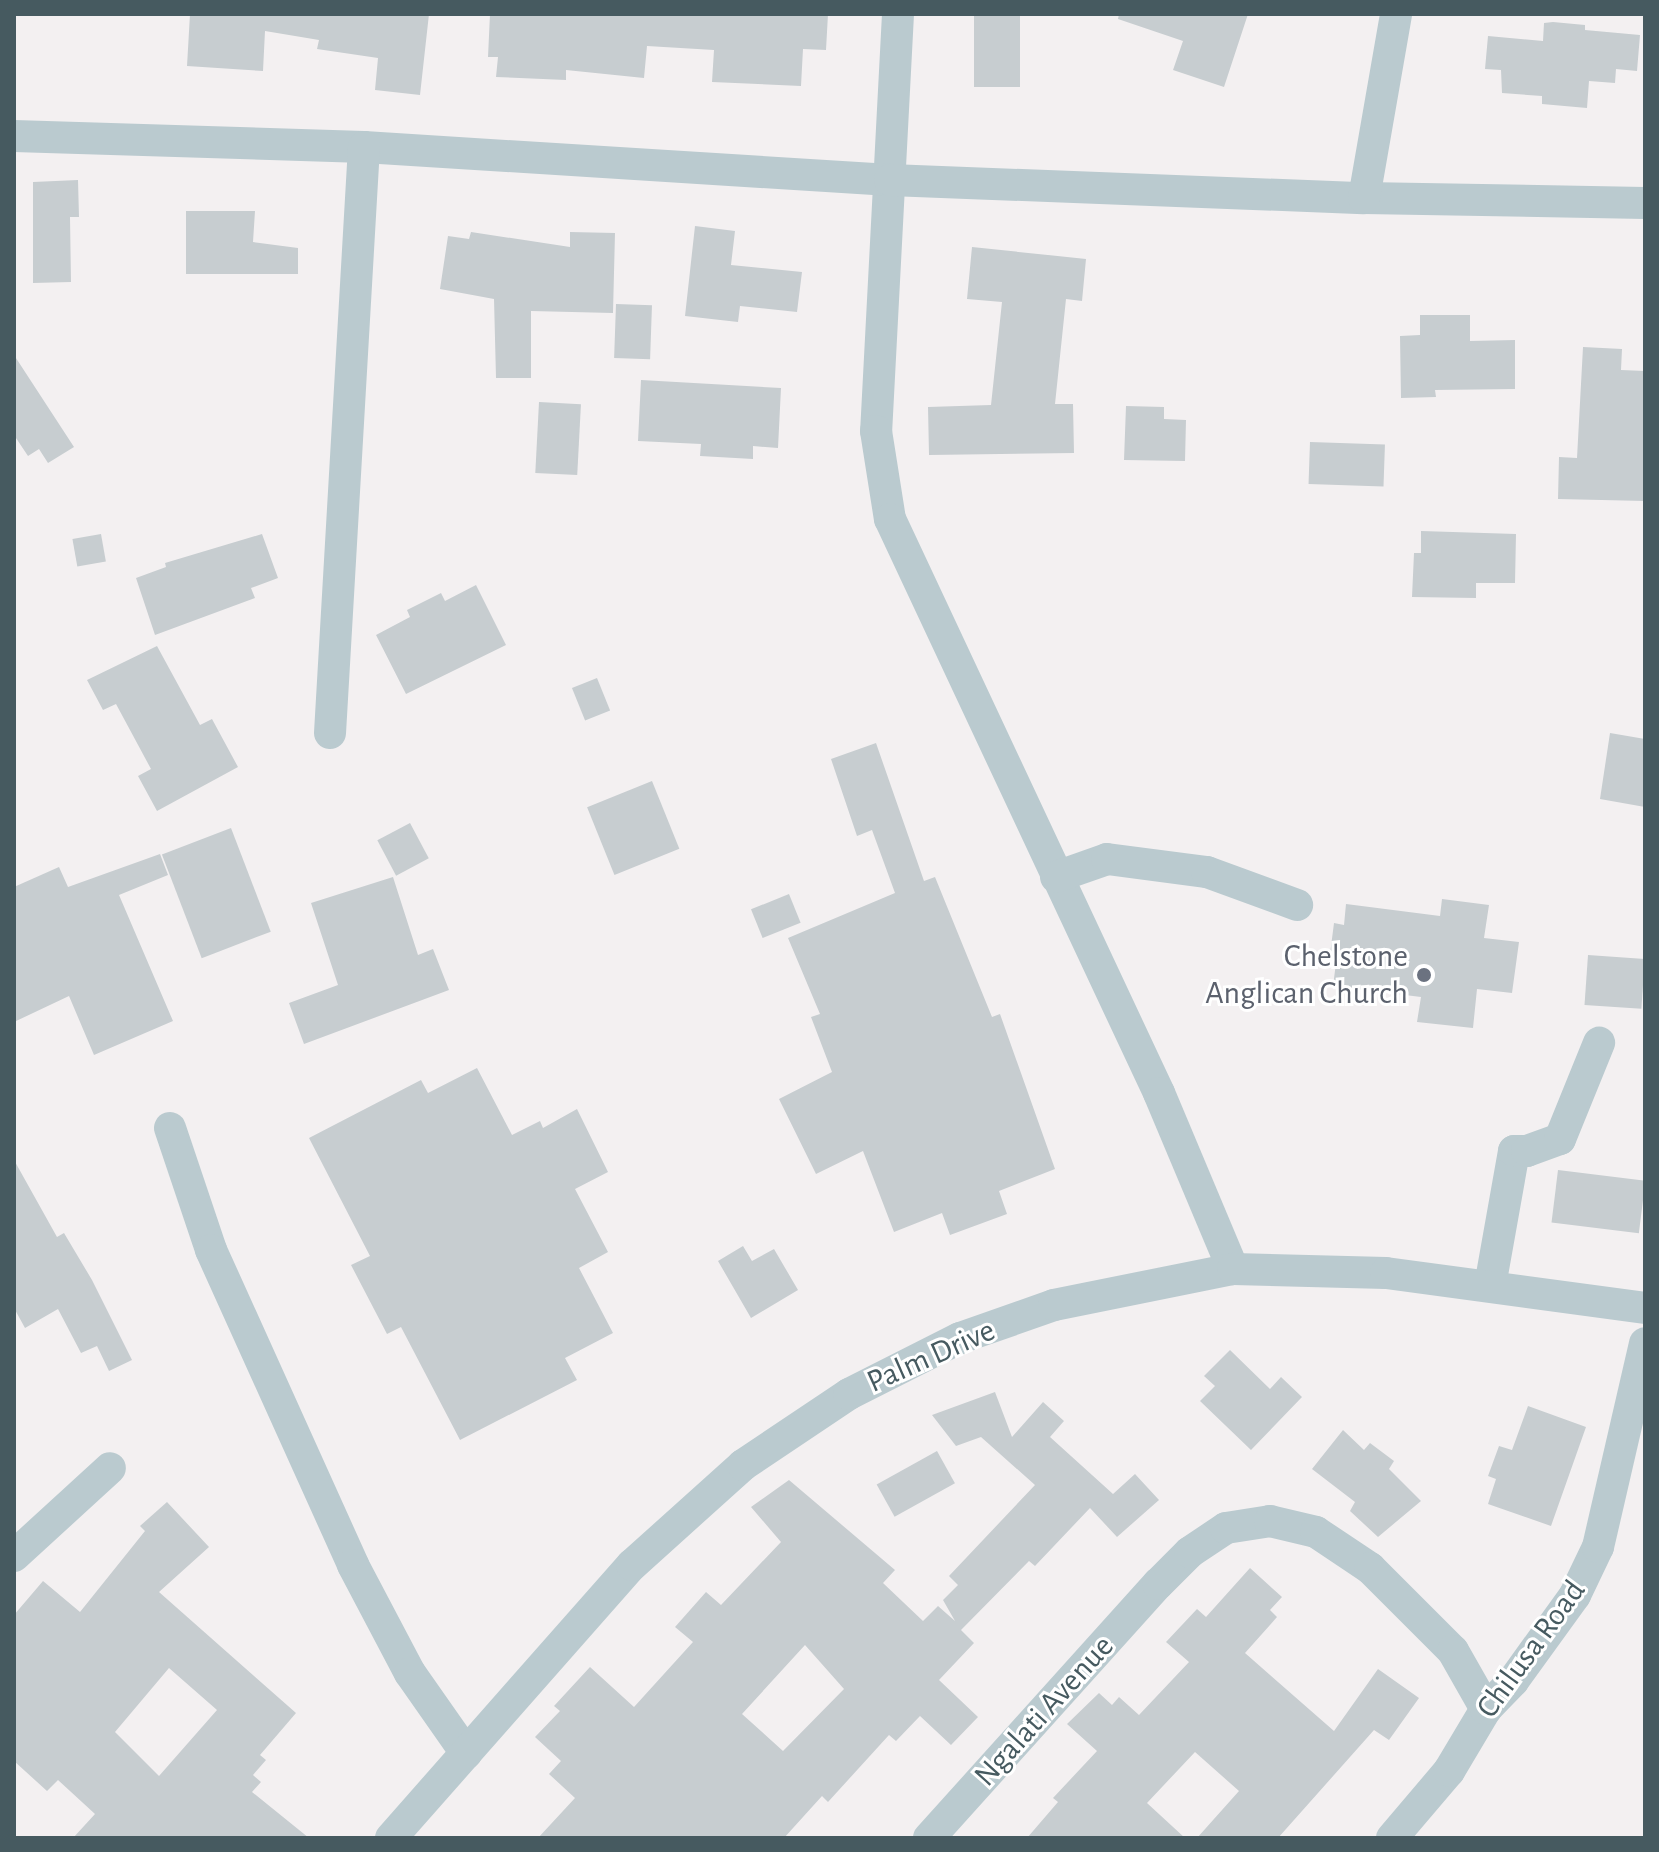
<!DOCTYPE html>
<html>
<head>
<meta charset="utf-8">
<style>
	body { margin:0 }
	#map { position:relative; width:1659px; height:1852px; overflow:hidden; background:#f3f0f1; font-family:"Alegreya Sans",sans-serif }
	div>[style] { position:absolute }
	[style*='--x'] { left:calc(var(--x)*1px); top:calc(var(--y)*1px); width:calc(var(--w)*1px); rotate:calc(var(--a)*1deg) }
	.building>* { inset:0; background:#c7cdd0; transform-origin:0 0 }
	.minor>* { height:32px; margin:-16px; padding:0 16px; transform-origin:16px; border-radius:16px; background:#bacacf }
	.dots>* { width:22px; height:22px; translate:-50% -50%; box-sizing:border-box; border:4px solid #fff; border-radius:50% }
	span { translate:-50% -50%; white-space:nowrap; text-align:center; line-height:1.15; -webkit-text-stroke:6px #fff; paint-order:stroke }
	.worship-label { font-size:32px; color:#5b616d }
	.right { translate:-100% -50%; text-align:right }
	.street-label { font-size:32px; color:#465a60 }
	.frame { position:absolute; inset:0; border:16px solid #465a60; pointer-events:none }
</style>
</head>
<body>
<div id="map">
	<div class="building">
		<i style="clip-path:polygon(190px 14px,429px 14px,420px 95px,375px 90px,378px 58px,317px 49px,319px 40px,265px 31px,263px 71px,187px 66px)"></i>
		<i style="clip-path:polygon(490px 14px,828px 14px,826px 50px,803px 49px,801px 86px,712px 82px,714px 50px,647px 46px,644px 78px,566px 70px,566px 80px,496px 77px,498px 57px,488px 57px)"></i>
		<i style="left:974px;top:14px;width:46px;height:73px"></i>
		<i style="clip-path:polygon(1119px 14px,1248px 14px,1224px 87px,1173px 70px,1183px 41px,1118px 19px)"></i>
		<i style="clip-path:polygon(1553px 22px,1585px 25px,1585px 30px,1640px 35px,1637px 71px,1616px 69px,1615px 83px,1589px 81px,1587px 108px,1542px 104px,1542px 96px,1502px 93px,1501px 70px,1485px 69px,1488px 36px,1543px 41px,1544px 23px)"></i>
		<i style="clip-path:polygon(78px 180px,79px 217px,70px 217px,71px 282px,33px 283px,33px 182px)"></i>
		<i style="clip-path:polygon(186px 211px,255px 211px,253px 242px,298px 248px,298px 274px,186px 274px)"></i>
		<i style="clip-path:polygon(695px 226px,735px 231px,731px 265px,802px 272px,797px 312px,740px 306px,738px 322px,685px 316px)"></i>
		<i style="clip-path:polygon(471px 232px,570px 247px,570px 232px,615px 233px,613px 313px,531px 311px,531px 378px,496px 378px,494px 299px,440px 289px,448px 236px,469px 239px)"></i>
		<i style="clip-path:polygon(972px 247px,1086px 259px,1082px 301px,1066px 299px,1055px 404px,1073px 404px,1074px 453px,929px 455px,928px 407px,991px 405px,1002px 302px,967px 299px)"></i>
		<i style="left:616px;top:304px;width:36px;height:54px;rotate:2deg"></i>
		<i style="clip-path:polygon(1420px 315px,1470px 315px,1470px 341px,1515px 340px,1515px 389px,1435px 390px,1436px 397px,1401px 398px,1400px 336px,1420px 335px)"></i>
		<i style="clip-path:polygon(1583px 347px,1622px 349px,1621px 370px,1645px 371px,1645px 501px,1558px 499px,1559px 457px,1577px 458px)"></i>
		<i style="clip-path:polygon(14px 355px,74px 447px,48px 463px,39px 449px,28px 456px,14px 435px)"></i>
		<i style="clip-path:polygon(641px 380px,781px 388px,778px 448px,753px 446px,753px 459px,700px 456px,701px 444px,638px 441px)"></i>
		<i style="left:539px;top:402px;width:42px;height:71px;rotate:3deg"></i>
		<i style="clip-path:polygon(1126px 406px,1164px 407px,1164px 419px,1186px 420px,1185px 461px,1124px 460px)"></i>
		<i style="left:1310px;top:442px;width:75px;height:42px;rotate:2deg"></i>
		<i style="clip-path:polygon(1421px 531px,1516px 534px,1515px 583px,1476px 583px,1476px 598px,1412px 597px,1414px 553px,1421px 553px)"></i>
		<i style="left:101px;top:534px;width:28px;height:29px;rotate:80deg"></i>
		<i style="clip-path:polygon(262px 534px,278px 578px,251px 588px,255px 598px,155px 635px,136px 578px,166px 567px,165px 563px)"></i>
		<i style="clip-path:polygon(476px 585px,506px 645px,406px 694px,376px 635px,410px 617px,407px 610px,441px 593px,445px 601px)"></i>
		<i style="clip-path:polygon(157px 646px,200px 725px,212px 719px,238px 767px,157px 811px,138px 776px,151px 769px,116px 704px,103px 710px,87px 680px)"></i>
		<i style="left:597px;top:678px;width:35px;height:27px;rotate:68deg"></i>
		<i style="clip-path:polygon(1610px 733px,1645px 739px,1645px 807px,1600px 799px)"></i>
		<i style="clip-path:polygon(876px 743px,924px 881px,935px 877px,992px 1017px,1000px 1014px,1055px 1169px,999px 1191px,1007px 1214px,950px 1235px,942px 1213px,894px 1232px,863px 1151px,816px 1174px,779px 1099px,832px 1072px,811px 1017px,820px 1014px,788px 938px,895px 893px,872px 830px,857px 836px,831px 759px)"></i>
		<i style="left:652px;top:781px;width:73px;height:70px;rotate:68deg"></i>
		<i style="left:410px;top:823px;width:40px;height:37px;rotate:62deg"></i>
		<i style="left:231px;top:828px;width:111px;height:74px;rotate:69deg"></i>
		<i style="clip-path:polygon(160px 854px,168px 875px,119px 895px,173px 1021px,94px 1055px,69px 996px,14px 1022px,14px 887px,59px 867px,68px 887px)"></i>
		<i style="clip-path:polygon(393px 877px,418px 955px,433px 949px,449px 990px,304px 1044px,289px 1003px,338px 985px,311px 903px)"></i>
		<i style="left:789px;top:894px;width:31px;height:41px;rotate:68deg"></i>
		<i style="clip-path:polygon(1442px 899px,1489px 905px,1484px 938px,1519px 942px,1512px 993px,1477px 989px,1473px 1028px,1417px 1022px,1421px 997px,1333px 986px,1336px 963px,1329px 962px,1334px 923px,1344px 925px,1346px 904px,1440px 916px)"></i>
		<i style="left:1588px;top:955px;width:57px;height:50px;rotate:4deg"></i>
		<i style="clip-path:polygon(477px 1068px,512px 1135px,540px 1121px,543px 1128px,577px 1109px,608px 1172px,575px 1189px,608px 1252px,579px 1268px,613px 1333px,565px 1358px,577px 1380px,460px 1440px,401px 1327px,387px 1334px,351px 1265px,370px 1256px,309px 1138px,421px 1080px,428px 1093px)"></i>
		<i style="clip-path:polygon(14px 1160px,57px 1237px,64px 1233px,92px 1280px,132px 1360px,109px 1371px,97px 1346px,81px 1353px,58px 1309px,25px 1328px,14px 1308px)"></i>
		<i style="left:1558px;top:1170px;width:88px;height:53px;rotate:7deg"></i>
		<i style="clip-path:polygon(743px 1246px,752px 1261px,774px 1249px,798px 1290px,751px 1318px,718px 1261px)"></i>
		<i style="clip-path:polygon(1230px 1350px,1270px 1389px,1281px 1377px,1302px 1397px,1251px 1450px,1200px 1401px,1215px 1386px,1204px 1376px)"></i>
		<i style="clip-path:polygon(evenodd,995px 1392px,1012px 1437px,1043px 1402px,1064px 1421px,1050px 1437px,1113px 1494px,1135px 1474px,1159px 1500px,1117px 1537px,1090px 1508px,1035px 1566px,1029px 1561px,961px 1630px,974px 1643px,939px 1680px,978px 1717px,951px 1745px,920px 1716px,896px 1741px,889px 1735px,828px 1802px,822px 1796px,784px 1838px,538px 1838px,575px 1798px,549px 1774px,561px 1761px,535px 1737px,560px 1711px,554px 1706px,590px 1667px,634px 1707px,693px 1642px,675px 1627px,706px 1592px,721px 1605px,781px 1542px,751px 1507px,789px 1480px,895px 1570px,883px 1583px,923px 1621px,938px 1606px,955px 1621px,943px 1600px,958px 1585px,949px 1576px,1035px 1485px,981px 1437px,956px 1446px,932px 1415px,995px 1392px,805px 1645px,844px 1689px,783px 1751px,742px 1714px,805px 1645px)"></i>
		<i style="clip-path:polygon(1528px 1406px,1586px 1427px,1551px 1526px,1488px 1504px,1496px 1479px,1488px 1476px,1499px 1446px,1512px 1450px)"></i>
		<i style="clip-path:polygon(1343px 1430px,1364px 1450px,1370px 1443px,1394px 1461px,1389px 1469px,1421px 1501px,1378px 1537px,1350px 1511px,1355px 1502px,1312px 1469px)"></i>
		<i style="left:937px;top:1451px;width:37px;height:69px;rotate:61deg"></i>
		<i style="clip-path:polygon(evenodd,167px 1502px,209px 1547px,159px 1592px,296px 1713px,260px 1755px,266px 1760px,253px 1775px,261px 1782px,252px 1792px,309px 1838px,73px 1838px,95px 1814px,58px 1780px,47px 1791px,14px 1761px,14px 1615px,43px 1581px,80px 1612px,145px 1531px,140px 1526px,167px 1502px,169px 1668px,217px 1710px,159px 1776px,115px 1732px,169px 1668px)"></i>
		<i style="clip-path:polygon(1250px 1568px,1282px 1597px,1270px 1610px,1277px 1617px,1245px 1653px,1334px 1731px,1378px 1669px,1419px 1698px,1389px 1740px,1374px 1730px,1278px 1838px,1197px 1838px,1239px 1791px,1195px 1752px,1147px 1803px,1185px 1838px,1027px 1838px,1058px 1802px,1053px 1798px,1097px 1751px,1067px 1724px,1099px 1693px,1112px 1705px,1119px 1697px,1139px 1715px,1189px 1662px,1166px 1642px,1197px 1609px,1206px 1617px)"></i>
	</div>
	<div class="minor">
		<i style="--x:898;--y:14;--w:418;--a:93"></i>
		<i style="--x:876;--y:431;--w:89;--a:81"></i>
		<i style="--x:890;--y:519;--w:634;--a:64.89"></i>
		<i style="--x:1159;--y:1093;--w:191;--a:67.2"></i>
		<i style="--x:14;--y:136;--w:350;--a:1.8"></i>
		<i style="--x:364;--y:147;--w:527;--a:3.59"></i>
		<i style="--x:890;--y:180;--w:474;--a:2.2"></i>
		<i style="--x:1364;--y:198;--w:281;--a:1"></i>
		<i style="--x:1364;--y:198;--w:187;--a:-80.1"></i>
		<i style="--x:330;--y:733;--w:587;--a:-86.68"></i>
		<i style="--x:1056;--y:877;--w:54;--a:-19.4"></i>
		<i style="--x:1107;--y:859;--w:101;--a:7.4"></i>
		<i style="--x:1207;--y:872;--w:96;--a:20.1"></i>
		<i style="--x:170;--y:1128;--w:129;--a:71.4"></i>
		<i style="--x:211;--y:1250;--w:346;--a:65.7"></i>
		<i style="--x:353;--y:1565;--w:122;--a:62.2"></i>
		<i style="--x:410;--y:1673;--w:98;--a:55"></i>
		<i style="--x:1490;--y:1286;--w:137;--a:-79.9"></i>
		<i style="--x:1514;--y:1151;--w:13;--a:0"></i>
		<i style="--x:1527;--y:1151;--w:35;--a:-20"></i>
		<i style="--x:1560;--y:1139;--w:104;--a:-67.9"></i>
		<i style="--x:14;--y:1556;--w:130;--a:-42.5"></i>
		<i style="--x:391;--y:1838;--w:364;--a:-48.6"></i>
		<i style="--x:632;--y:1565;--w:149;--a:-42"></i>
		<i style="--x:743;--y:1465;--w:128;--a:-33.8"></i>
		<i style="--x:849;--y:1394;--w:124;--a:-26.8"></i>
		<i style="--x:960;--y:1338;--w:100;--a:-19.3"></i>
		<i style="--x:1054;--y:1305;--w:183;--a:-11.4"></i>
		<i style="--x:1233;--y:1269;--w:153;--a:1.5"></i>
		<i style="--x:1386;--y:1273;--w:261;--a:7.7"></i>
		<i style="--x:929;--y:1838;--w:342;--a:-48"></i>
		<i style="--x:1158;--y:1584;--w:45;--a:-45"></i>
		<i style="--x:1190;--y:1552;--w:43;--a:-33.7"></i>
		<i style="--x:1226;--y:1528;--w:45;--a:-9"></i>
		<i style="--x:1270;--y:1521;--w:47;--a:13.4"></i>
		<i style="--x:1316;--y:1532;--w:65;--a:33.7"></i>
		<i style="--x:1370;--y:1568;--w:117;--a:45"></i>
		<i style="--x:1453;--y:1651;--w:67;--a:60.4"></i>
		<i style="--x:1392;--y:1838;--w:88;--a:-49.6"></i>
		<i style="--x:1449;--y:1771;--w:72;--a:-59.2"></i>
		<i style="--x:1486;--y:1709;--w:39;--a:-46"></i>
		<i style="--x:1513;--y:1681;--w:106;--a:-54.2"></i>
		<i style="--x:1575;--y:1595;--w:53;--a:-64.4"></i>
		<i style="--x:1598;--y:1547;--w:209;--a:-77"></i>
	</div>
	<div class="dots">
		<i style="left:1424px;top:975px;background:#6b7280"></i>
	</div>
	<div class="worship-label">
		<span class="right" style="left:1408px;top:975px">Chelstone<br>Anglican Church</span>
	</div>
	<div class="street-label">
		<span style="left:931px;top:1356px;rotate:-24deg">Palm Drive</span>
		<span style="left:1531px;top:1649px;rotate:-54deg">Chilusa Road</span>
		<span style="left:1044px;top:1711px;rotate:-48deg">Ngalati Avenue</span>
	</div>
	<div class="frame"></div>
</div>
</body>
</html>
